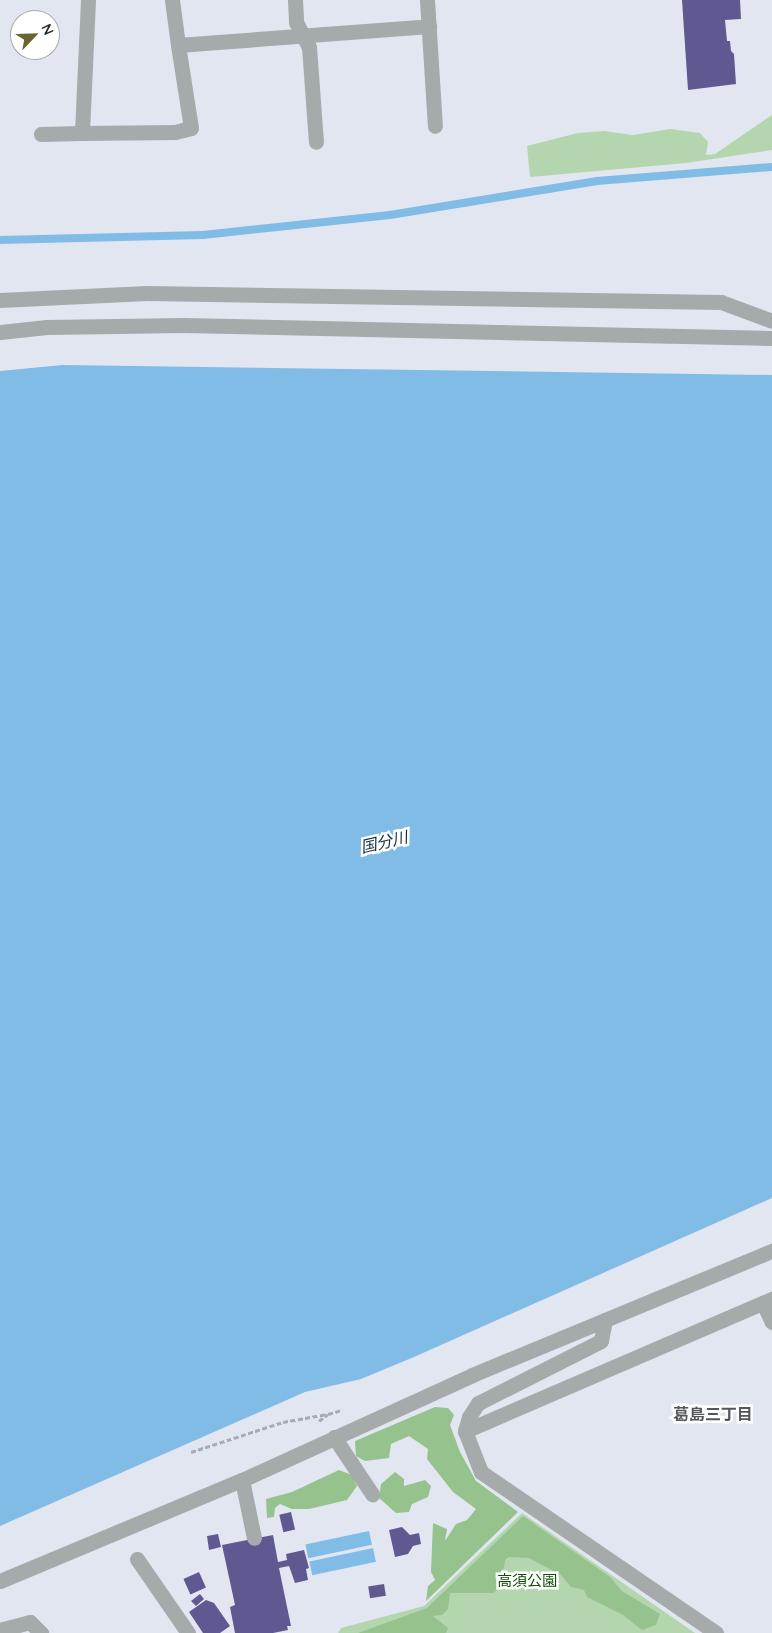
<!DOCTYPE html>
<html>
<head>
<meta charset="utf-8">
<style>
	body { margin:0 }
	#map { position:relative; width:772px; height:1633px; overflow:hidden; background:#e2e6f0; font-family:Quicksand,"Noto Sans JP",sans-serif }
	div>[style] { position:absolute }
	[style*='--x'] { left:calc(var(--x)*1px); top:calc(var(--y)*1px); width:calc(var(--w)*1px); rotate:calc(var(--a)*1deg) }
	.green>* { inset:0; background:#b4d6ae }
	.forest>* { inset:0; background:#96c28e }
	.water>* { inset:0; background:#81bce7; transform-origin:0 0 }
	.stream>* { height:8px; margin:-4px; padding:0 4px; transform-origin:4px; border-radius:4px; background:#81bce7 }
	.building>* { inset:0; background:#5e5a91; transform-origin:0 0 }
	.path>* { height:3px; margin-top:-1.5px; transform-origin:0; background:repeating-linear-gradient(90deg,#a7abb3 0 5px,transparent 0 7.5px) }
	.minor>* { height:15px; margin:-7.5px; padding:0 7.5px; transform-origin:7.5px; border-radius:7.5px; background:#a5aaaa }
	.tertiary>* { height:15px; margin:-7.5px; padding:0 7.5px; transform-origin:7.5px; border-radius:7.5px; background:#a5aaaa }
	span { translate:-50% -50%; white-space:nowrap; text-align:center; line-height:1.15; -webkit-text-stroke:5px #fff; paint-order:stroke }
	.park-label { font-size:15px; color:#104d03 }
	.water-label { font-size:16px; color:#112c3e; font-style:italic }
	.neighbourhood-label { font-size:16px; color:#53565f; font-weight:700 }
	.north { position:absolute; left:10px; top:10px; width:50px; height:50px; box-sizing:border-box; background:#fff; border:1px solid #a9a9ab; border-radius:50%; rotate:66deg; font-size:14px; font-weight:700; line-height:20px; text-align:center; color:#27292d }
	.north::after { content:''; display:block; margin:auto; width:18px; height:22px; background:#696430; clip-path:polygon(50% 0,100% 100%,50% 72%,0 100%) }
</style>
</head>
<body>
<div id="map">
	<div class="green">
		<i style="clip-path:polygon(772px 115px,772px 150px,686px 163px,530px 177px,527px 146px,578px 133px,604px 131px,633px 135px,670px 129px,700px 133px,708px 142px,706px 155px,715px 154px)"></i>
		<i style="clip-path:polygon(522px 1513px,695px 1633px,338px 1633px,341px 1628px,424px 1606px)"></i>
	</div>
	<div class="forest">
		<i style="clip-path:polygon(435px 1407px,448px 1408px,454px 1415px,450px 1425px,460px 1452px,476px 1481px,518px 1512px,426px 1601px,428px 1586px,435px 1580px,431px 1572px,433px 1523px,447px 1529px,445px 1541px,456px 1524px,467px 1520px,476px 1509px,453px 1492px,427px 1459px,428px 1449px,409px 1436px,391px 1444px,389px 1458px,365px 1461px,356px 1456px,355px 1441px)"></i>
		<i style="clip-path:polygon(339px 1470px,352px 1475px,357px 1486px,347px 1500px,309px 1509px,292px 1509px,280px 1504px,275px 1508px,274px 1517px,267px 1518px,266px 1499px,292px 1492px)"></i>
		<i style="clip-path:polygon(395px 1472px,404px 1479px,404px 1486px,425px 1480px,431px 1486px,428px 1497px,412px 1504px,409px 1512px,396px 1513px,379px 1498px,381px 1484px)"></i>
		<i style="clip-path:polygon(523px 1516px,610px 1577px,622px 1591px,660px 1614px,656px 1625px,642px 1630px,623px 1615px,587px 1597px,584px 1590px,571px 1587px,561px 1575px,529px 1558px,509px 1557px,505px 1560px,504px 1568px,499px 1574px,500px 1585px,494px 1593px,450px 1593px,448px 1609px,442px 1615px,433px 1616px,448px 1628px,446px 1633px,358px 1633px,427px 1608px)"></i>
	</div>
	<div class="water">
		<i style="clip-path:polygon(63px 365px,772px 375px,772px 1198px,414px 1357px,361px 1379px,305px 1392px,0 1526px,0 371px)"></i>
		<i style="left:369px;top:1531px;width:14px;height:65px;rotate:78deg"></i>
		<i style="left:373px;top:1548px;width:14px;height:65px;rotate:78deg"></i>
	</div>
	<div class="stream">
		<i style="--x:0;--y:240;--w:203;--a:-1.4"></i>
		<i style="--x:203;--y:235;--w:188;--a:-6.1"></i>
		<i style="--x:390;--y:215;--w:210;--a:-9.3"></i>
		<i style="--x:597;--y:181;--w:176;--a:-4.6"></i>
	</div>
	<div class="building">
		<i style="clip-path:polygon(682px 0,740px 0,741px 19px,725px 20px,727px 41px,730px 41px,731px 51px,734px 54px,736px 84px,688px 90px)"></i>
		<i style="left:291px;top:1512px;width:18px;height:12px;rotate:77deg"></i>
		<i style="clip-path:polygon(402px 1527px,410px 1535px,419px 1533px,421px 1544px,413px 1546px,408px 1554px,395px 1557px,389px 1530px)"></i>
		<i style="clip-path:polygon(218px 1534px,221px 1547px,209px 1550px,207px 1536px)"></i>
		<i style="clip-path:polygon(273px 1535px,278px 1562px,287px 1560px,286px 1554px,304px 1550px,309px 1568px,306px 1569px,308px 1580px,295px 1583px,289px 1566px,279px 1568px,291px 1626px,287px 1626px,288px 1630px,273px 1633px,235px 1633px,230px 1607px,235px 1605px,222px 1545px)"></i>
		<i style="left:199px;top:1572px;width:17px;height:17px;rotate:66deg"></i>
		<i style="left:384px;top:1584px;width:12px;height:16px;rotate:81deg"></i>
		<i style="clip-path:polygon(200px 1594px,204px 1599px,196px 1606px,191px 1601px)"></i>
		<i style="clip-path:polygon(206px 1600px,214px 1603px,230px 1626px,220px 1633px,203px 1633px,189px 1612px)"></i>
	</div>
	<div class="path">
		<i style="--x:319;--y:1421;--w:11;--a:-38"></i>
		<i style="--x:328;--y:1414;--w:15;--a:-16"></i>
		<i style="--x:191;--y:1452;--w:97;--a:-18.1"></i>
		<i style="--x:283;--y:1422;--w:45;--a:-10.3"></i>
	</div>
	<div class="minor">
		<i style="--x:88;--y:0;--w:133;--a:92.6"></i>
		<i style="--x:82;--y:133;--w:93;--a:-0.6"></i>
		<i style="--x:175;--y:132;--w:16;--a:-14"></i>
		<i style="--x:191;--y:128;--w:84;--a:-98.9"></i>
		<i style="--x:178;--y:45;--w:252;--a:-4.3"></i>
		<i style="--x:172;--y:0;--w:45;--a:82.4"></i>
		<i style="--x:295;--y:0;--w:22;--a:87"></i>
		<i style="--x:296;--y:22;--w:28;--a:63"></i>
		<i style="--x:309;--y:47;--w:95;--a:85.8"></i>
		<i style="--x:427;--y:0;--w:126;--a:86.4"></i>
		<i style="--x:41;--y:134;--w:41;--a:-1.4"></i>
		<i style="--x:0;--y:300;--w:147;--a:-2.7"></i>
		<i style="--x:147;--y:293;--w:574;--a:0.9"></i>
		<i style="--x:721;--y:302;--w:54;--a:20.4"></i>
		<i style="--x:0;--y:332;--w:47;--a:-6.1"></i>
		<i style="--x:47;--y:327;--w:137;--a:-0.8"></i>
		<i style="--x:184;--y:325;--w:588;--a:1.27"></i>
		<i style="--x:763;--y:1303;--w:21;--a:65"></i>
		<i style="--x:605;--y:1320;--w:21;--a:101"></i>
		<i style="--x:601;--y:1341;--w:138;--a:153.2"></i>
		<i style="--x:478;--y:1403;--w:17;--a:123"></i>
		<i style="--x:469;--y:1417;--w:15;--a:106"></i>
		<i style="--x:465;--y:1431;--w:44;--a:68.7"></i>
		<i style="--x:481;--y:1472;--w:285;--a:34.4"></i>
		<i style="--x:465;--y:1431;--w:334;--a:-23.3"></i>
		<i style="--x:334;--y:1437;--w:69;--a:56.3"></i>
		<i style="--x:242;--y:1480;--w:59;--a:78.3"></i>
		<i style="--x:137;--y:1559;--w:90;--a:55.4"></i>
		<i style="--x:0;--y:1630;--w:31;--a:-15"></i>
		<i style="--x:30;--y:1622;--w:16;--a:45"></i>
	</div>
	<div class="tertiary">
		<i style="--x:0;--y:1581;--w:262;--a:-22.7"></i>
		<i style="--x:242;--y:1480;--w:253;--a:-24.5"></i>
		<i style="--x:472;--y:1375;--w:325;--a:-22.5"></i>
	</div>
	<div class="park-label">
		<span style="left:527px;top:1581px">高須公園</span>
	</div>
	<div class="water-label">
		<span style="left:384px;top:842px;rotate:-13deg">国分川</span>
	</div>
	<div class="neighbourhood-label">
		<span style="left:713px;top:1414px">葛島三丁目</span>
	</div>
	<div class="north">N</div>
</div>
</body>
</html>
